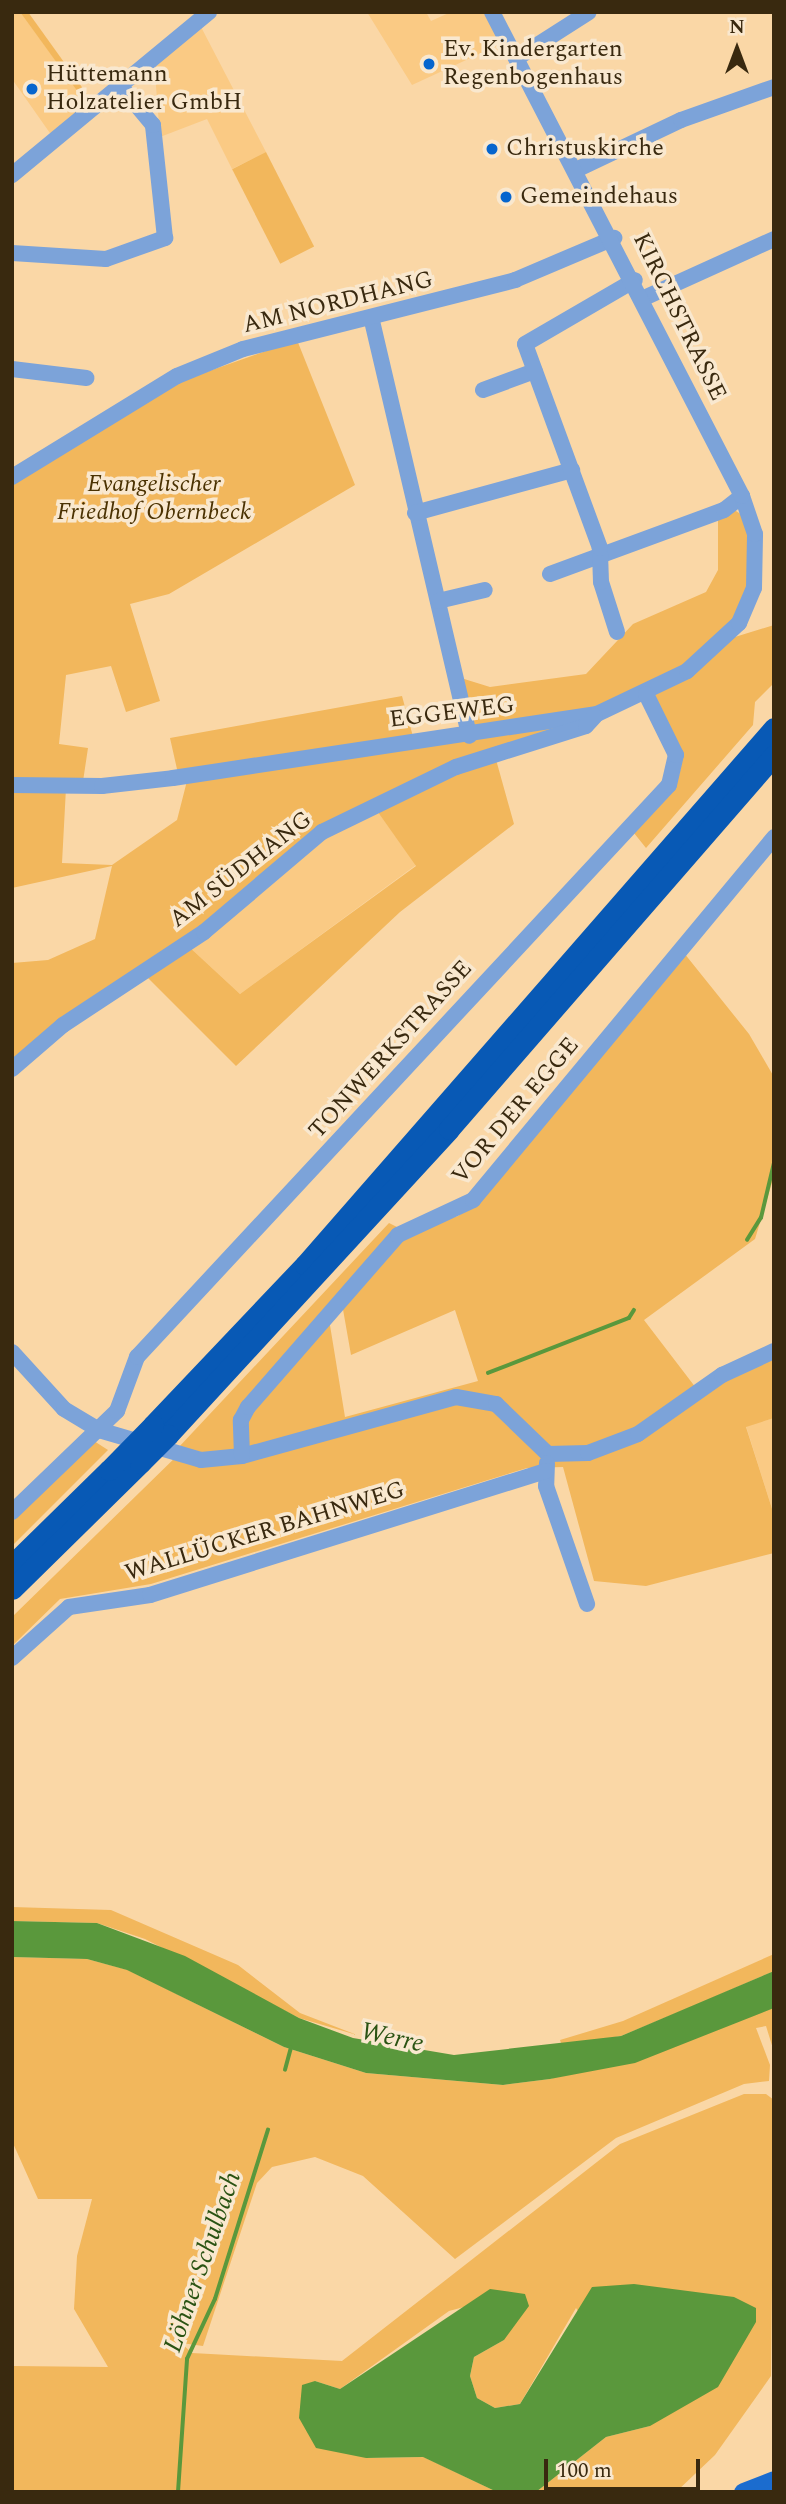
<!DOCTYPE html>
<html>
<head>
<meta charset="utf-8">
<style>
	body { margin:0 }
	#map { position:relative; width:786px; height:2504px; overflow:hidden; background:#fad7a6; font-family:Spectral,serif }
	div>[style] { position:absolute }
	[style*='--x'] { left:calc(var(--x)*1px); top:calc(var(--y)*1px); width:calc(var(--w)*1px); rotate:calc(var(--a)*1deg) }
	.built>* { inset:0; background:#faca84 }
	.green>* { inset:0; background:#f2b75c; transform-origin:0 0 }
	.water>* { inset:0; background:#5a983c }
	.stream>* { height:3.5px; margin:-1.75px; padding:0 1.75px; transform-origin:1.75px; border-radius:1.75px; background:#5a983c }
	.minor>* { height:16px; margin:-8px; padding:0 8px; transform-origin:8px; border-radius:8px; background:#7ca3d9 }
	.major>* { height:19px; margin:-9.5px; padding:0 9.5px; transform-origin:9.5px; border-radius:9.5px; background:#1b6ccf }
	.highway>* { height:21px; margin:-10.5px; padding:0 10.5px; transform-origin:10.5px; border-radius:10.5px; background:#0859b5 }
	.highway-bridge>* { height:21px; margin:-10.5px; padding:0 10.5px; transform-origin:10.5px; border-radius:10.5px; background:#0859b5 }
	.dots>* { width:19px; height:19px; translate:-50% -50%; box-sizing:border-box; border:4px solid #f9e8cf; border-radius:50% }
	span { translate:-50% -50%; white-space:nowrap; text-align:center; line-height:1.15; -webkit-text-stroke:7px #f9e8cf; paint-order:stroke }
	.poi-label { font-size:24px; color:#39290f }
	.left { translate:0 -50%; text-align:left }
	.street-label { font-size:24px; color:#39290f }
	.park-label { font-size:24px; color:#4b3202; font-style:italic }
	.water-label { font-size:26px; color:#2a5313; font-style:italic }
	.frame { position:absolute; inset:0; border:14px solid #39290f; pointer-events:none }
	.north { position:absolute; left:702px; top:14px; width:70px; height:70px; -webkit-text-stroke:5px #f9e8cf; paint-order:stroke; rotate:0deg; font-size:19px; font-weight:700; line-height:28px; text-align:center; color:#39290f }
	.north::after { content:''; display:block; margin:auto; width:24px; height:32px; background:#39290f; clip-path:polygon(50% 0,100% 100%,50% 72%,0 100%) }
	.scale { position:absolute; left:544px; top:2459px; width:156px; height:32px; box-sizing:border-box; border:4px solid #39290f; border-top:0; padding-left:9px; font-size:21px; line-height:24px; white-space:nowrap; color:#39290f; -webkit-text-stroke:5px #f9e8cf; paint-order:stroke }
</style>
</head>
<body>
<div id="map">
	<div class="built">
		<i style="clip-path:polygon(12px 12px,20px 12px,86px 102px,94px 104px,52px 136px,12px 79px)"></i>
		<i style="clip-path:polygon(367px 12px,426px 12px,431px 21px,451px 12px,487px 12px,503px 43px,412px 85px)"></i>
		<i style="clip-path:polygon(200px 25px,266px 152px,232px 169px,207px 119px,160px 137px,154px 61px)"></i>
		<i style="clip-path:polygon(375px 808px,416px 865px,240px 994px,186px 944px,293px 853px)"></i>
		<i style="clip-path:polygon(774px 1418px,774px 1515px,746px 1426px)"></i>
	</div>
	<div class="green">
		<i style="clip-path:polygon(20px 12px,28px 12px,94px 104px,86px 103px)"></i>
		<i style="left:266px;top:152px;width:106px;height:38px;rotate:63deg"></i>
		<i style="clip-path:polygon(297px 340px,355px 485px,169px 594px,130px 604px,160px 701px,126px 712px,111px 666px,66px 675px,59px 744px,88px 748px,82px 788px,66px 788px,62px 863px,112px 865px,177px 820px,188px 777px,179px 778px,170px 738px,402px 696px,415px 744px,474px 737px,461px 678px,490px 687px,586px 674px,633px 624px,706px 592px,718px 570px,718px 517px,733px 509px,745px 517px,751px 535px,751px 587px,722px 641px,774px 625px,774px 683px,755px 702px,753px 725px,646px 848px,630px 828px,679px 775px,682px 762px,644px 694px,456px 767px,320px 832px,186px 944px,240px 994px,416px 866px,375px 808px,495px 756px,514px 824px,400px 912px,236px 1066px,142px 972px,12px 1066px,12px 963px,48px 960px,95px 939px,112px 866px,12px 888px,12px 484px,178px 382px)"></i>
		<i style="clip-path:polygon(evenodd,684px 953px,749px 1034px,774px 1077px,774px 1176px,755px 1239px,644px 1320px,696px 1388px,774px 1343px,774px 1418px,746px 1427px,774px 1515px,774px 1553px,646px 1586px,594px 1581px,563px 1467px,527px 1468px,151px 1584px,60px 1599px,12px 1646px,12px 1617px,183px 1450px,178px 1448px,389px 1223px,407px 1232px,458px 1216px,474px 1204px,684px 953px,341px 1298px,351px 1355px,455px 1310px,478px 1381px,345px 1417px,328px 1313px,341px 1298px)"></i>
		<i style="clip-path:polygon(94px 1441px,108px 1450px,12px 1546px,12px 1517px)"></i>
		<i style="clip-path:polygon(12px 1907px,111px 1910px,238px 1965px,300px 2013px,357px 2035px,299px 2018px,145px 1939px,97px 1923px,12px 1921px)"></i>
		<i style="clip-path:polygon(774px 1954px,774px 1971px,703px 2002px,621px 2036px,562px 2046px,560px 2040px,623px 2021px)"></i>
		<i style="clip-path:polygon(12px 1957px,87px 1959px,128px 1970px,284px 2047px,366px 2073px,503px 2085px,550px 2079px,774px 2008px,774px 2052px,766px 2026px,756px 2028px,770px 2065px,769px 2081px,744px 2084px,616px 2138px,455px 2259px,363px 2176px,315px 2157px,272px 2167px,257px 2183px,203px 2346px,181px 2343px,192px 2353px,342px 2361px,620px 2144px,744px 2094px,766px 2094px,774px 2100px,771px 2376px,715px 2455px,676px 2492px,536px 2492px,606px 2437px,650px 2426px,576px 2308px,520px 2404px,495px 2408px,477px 2398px,470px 2376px,474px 2357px,504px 2340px,475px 2304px,449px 2311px,340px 2389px,315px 2381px,366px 2458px,424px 2457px,497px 2492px,12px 2491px,12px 2366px,108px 2367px,74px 2309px,77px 2256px,92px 2199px,38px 2199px,12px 2141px)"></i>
	</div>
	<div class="water">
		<i style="clip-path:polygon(12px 1921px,97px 1923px,185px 1956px,299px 2018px,353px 2038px,454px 2055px,621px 2036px,774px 1971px,774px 2008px,635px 2063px,550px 2079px,503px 2085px,366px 2073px,284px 2047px,127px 1970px,87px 1959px,12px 1957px)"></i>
		<i style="clip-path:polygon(634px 2284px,734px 2297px,756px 2308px,756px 2322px,718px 2387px,650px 2426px,606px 2437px,536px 2492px,497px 2492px,423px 2457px,366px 2458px,316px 2448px,299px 2418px,302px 2385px,315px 2381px,340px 2389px,490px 2289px,525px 2294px,529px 2306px,504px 2340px,474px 2357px,470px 2376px,477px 2398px,495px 2408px,520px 2404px,592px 2287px)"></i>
	</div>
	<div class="stream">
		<i style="--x:747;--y:1240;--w:26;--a:-58"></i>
		<i style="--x:761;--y:1218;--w:57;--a:-76.7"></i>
		<i style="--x:488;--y:1373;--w:151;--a:-21.3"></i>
		<i style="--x:629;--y:1318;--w:9;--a:-58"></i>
		<i style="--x:285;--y:2070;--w:23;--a:-75"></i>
		<i style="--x:178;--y:2492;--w:133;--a:-86.1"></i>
		<i style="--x:187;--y:2359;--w:66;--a:-65"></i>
		<i style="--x:215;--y:2299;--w:177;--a:-72.6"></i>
	</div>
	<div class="minor">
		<i style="--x:517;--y:58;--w:85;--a:-32.6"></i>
		<i style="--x:578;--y:169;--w:114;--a:-25.4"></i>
		<i style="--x:681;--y:120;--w:99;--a:-19.5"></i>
		<i style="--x:12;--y:175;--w:256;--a:-39.6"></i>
		<i style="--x:12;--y:253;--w:94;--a:3.7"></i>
		<i style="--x:106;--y:259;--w:63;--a:-19.6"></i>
		<i style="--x:165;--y:238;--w:114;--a:-96.1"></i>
		<i style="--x:153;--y:125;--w:47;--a:-129.8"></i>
		<i style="--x:644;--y:298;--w:143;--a:-24.4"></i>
		<i style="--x:372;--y:321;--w:426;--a:76.8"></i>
		<i style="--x:12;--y:369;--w:75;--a:6.9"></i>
		<i style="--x:483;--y:390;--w:55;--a:-20.1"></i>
		<i style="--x:12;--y:477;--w:193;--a:-31.5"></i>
		<i style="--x:177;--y:376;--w:71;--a:-22.2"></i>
		<i style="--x:243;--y:349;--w:281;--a:-14.2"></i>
		<i style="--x:515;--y:280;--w:108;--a:-23"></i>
		<i style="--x:415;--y:513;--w:163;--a:-15.3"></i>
		<i style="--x:550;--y:574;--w:185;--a:-20.2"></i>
		<i style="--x:724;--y:510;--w:23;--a:-38"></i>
		<i style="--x:438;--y:601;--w:48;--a:-13.2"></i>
		<i style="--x:617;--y:632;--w:52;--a:-107.7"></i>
		<i style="--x:601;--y:582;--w:34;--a:-92"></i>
		<i style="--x:600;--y:548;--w:217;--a:-110.2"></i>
		<i style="--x:525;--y:344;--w:127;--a:-30.2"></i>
		<i style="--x:12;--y:785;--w:90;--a:0.6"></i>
		<i style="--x:102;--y:786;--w:71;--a:-6.4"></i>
		<i style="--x:173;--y:778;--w:429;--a:-8.6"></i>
		<i style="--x:597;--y:714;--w:100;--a:-25.5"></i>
		<i style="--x:687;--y:671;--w:71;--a:-42.7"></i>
		<i style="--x:739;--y:623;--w:38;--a:-67"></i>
		<i style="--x:754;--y:588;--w:54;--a:-88.9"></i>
		<i style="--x:755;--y:534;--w:40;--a:-108.9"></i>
		<i style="--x:742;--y:496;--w:545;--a:-117.32"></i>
		<i style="--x:12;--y:1069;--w:67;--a:-40.8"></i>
		<i style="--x:63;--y:1025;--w:169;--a:-33.4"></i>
		<i style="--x:204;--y:932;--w:155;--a:-40.3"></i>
		<i style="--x:322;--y:832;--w:149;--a:-25.9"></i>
		<i style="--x:456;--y:767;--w:136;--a:-17.5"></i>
		<i style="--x:586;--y:726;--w:13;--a:-48"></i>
		<i style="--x:12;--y:1352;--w:77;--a:47.6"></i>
		<i style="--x:64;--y:1409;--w:41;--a:31"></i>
		<i style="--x:99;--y:1430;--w:106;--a:16.4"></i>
		<i style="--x:201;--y:1460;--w:41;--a:-5.6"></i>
		<i style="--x:242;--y:1456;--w:222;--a:-15.4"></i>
		<i style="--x:456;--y:1397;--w:41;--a:9.9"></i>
		<i style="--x:496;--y:1404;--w:72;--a:43.9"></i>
		<i style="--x:548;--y:1454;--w:40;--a:-1.4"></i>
		<i style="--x:588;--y:1453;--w:53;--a:-20.8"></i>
		<i style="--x:638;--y:1434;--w:103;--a:-35.1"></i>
		<i style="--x:722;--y:1375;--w:57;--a:-24.8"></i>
		<i style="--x:242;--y:1456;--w:36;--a:-92"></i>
		<i style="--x:241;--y:1420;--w:15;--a:-62"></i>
		<i style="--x:248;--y:1407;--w:228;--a:-48.9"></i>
		<i style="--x:398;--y:1235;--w:83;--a:-25"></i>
		<i style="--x:473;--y:1200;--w:472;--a:-50.3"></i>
		<i style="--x:547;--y:1463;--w:23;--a:92"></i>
		<i style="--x:546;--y:1486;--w:125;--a:70.8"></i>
		<i style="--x:12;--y:1512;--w:146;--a:-43.9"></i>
		<i style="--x:117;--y:1411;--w:58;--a:-69.7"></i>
		<i style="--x:137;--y:1357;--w:781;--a:-47.08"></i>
		<i style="--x:669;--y:785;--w:31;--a:-77"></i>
		<i style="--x:676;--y:755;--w:68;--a:-116.2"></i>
		<i style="--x:12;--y:1658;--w:76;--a:-41.8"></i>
		<i style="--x:69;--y:1607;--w:82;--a:-8.4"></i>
		<i style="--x:150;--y:1595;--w:415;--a:-17.4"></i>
	</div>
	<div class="major">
		<i style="--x:743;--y:2492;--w:33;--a:-21"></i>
	</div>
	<div class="highway">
		<i style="--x:153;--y:1425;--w:221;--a:-46.5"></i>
		<i style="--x:305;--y:1265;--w:713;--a:-48.87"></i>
		<i style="--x:168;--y:1435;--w:415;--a:-47.4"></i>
		<i style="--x:449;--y:1129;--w:495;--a:-49"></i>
		<i style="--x:12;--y:1565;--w:136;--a:-44.4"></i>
		<i style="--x:12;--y:1589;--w:180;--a:-44.5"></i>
	</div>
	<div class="highway-bridge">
		<i style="--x:140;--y:1463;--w:40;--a:-45"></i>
		<i style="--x:109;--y:1470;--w:63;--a:-45.6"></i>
	</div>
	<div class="dots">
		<i style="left:429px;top:64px;background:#0565ce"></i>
		<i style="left:32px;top:89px;background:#0565ce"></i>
		<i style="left:492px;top:149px;background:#0565ce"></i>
		<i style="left:506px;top:197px;background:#0565ce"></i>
	</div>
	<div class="poi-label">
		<span class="left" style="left:443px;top:64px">Ev. Kindergarten<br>Regenbogenhaus</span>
		<span class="left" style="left:46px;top:89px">Hüttemann<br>Holzatelier GmbH</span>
		<span class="left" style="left:506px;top:149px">Christuskirche</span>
		<span class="left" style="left:520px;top:197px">Gemeindehaus</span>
	</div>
	<div class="street-label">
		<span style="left:338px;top:303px;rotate:-14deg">AM NORDHANG</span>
		<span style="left:679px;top:317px;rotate:64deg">KIRCHSTRASSE</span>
		<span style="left:452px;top:713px;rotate:-7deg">EGGEWEG</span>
		<span style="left:241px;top:870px;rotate:-38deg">AM SÜDHANG</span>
		<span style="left:391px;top:1050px;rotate:-48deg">TONWERKSTRASSE</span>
		<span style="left:516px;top:1111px;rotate:-50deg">VOR DER EGGE</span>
		<span style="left:265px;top:1532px;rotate:-17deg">WALLÜCKER BAHNWEG</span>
	</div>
	<div class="park-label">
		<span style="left:154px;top:499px">Evangelischer<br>Friedhof Obernbeck</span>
	</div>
	<div class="water-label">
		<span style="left:392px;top:2038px;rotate:12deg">Werre</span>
		<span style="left:203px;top:2262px;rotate:-71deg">Löhner Schulbach</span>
	</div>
	<div class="frame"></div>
	<div class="north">N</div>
	<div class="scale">100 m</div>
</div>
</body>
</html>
